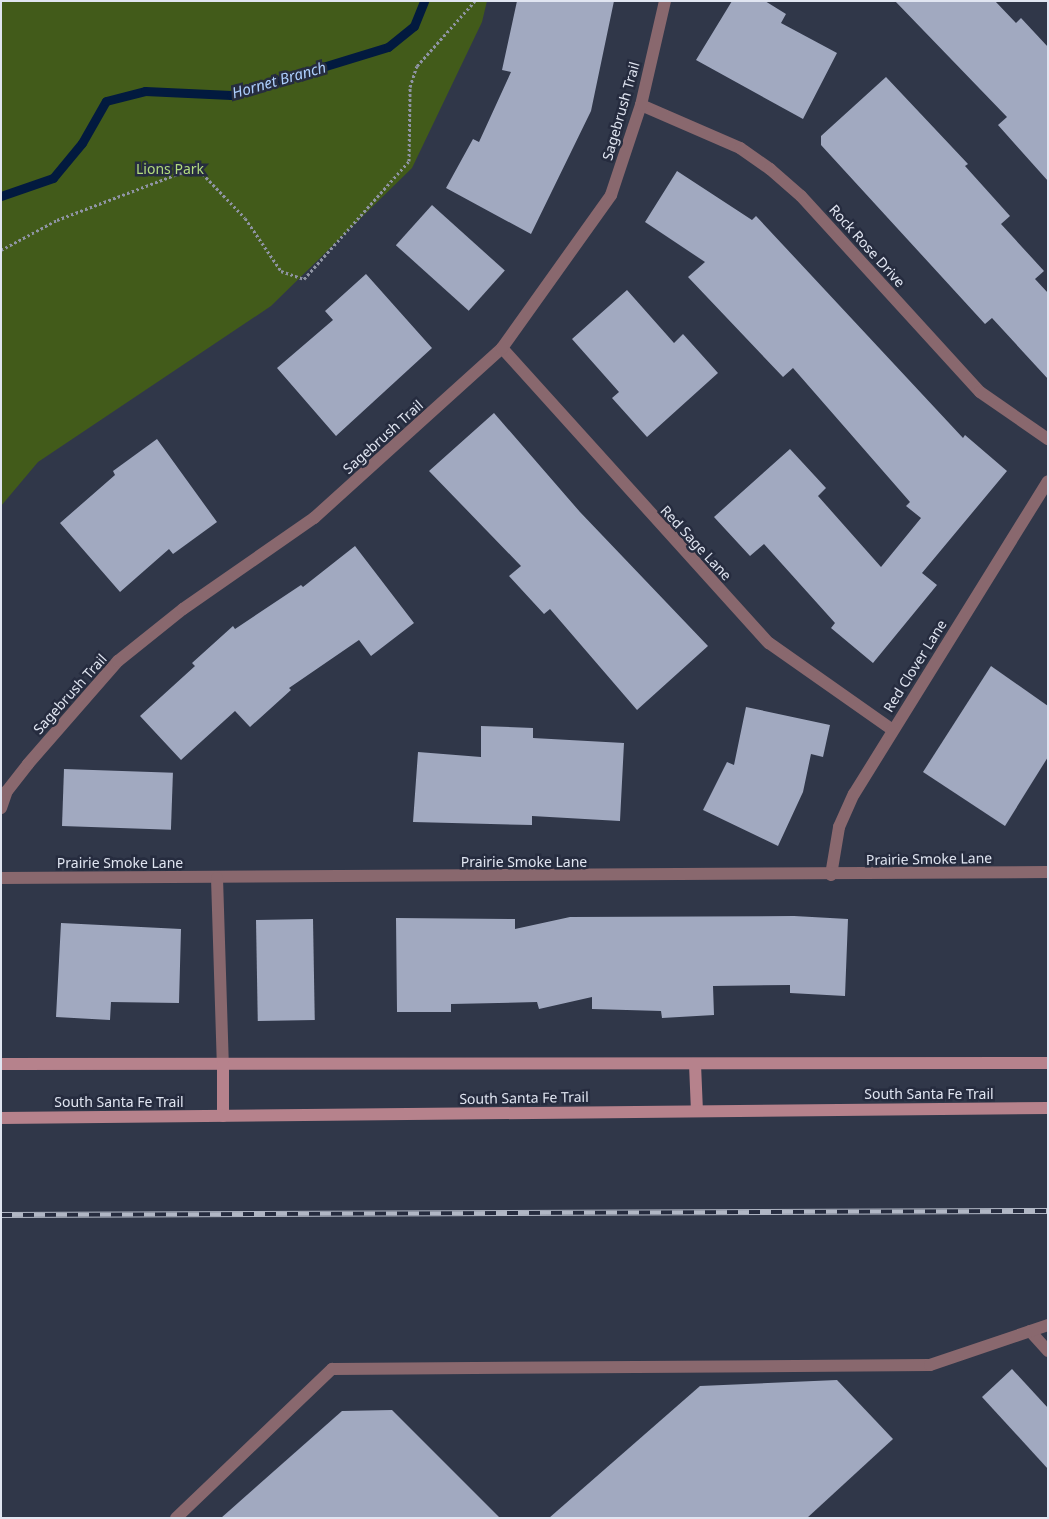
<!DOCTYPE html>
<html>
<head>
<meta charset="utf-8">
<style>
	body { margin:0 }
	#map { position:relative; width:1049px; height:1519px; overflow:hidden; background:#303749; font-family:"Noto Sans",sans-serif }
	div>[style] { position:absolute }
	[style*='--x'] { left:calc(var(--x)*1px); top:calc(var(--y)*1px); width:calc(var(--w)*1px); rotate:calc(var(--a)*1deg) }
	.green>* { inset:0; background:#425b1a }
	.stream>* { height:9px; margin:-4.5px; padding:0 4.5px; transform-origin:4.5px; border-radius:4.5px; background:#021a3f }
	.building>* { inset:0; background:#a1a9c0; transform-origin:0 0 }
	.path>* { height:3px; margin-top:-1.5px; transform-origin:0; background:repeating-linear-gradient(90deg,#8f94a3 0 2.5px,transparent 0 5px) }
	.service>* { height:12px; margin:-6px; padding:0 6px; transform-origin:6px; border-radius:6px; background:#89686e }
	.minor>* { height:12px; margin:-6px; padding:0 6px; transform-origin:6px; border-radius:6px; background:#89686e }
	.secondary>* { height:12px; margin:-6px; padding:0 6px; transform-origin:6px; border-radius:6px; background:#b6828c }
	.rail>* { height:5.5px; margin-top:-2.75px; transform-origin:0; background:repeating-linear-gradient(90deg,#262c3f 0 11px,#b1b7c5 0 22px); box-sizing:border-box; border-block:1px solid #b1b7c5 }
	span { translate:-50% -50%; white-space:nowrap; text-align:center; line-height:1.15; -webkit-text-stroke:5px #262c3f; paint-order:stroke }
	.street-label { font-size:14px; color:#e0e5f1 }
	.park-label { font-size:14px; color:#b3db7f }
	.water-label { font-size:15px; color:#accdfc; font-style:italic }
	.frame { position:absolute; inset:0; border:2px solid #e0e5f1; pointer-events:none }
</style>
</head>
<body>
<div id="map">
	<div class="green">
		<i style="clip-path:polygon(1px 1px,487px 1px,482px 22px,412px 168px,271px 306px,38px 462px,1px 506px)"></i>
	</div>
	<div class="stream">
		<i style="--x:1;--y:196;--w:55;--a:-19.1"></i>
		<i style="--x:53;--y:178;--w:45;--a:-50.4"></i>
		<i style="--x:82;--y:143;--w:48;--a:-60.3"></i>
		<i style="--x:106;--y:101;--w:40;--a:-14.4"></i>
		<i style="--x:145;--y:91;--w:86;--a:2.7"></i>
		<i style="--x:231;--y:95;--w:164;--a:-17"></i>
		<i style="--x:388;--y:47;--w:33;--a:-39"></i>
		<i style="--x:414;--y:26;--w:27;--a:-68"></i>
	</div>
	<div class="building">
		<i style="clip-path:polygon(517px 1px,614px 1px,591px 111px,531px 234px,446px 188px,473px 139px,479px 142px,511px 72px,502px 70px)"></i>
		<i style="clip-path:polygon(732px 1px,765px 1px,786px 14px,781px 23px,837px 53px,803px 119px,696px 60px)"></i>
		<i style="clip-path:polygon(895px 1px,995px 1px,1016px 23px,1021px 18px,1048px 47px,1048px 181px,998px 125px,1007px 117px)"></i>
		<i style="clip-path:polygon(886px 77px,968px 164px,965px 166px,1010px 216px,1001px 224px,1044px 271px,1035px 279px,1048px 293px,1048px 379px,992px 318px,985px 324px,821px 145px,821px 136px)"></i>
		<i style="clip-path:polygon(677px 171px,752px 220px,756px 216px,963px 438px,965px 435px,1007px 471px,922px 573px,937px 585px,873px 663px,831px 628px,835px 623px,764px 544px,750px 556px,714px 517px,790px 449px,826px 488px,818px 496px,881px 567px,921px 518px,906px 506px,910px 502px,793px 368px,783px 377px,688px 277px,705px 262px,645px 222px)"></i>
		<i style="left:432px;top:205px;width:98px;height:54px;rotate:42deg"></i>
		<i style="clip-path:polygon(366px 274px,432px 348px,336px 436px,277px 368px,333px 320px,325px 311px)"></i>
		<i style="clip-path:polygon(627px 290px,674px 343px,683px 334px,718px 373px,647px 437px,612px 398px,619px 392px,572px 339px)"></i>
		<i style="clip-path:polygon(494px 413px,580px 512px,708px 646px,637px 710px,550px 609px,544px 614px,509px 576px,521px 566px,429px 471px)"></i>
		<i style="clip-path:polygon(157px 439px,217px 522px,173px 554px,169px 549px,120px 592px,60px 523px,115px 475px,113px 471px)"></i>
		<i style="clip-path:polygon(355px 546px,414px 623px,371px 656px,359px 640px,289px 688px,291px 690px,250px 727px,235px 711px,181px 760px,140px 716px,195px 666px,192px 663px,233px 626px,235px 629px,301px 585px,303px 587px)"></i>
		<i style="clip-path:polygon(991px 666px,1048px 706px,1048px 757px,1005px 826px,923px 772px)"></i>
		<i style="clip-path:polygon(746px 707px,830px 725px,823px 757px,811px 754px,803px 792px,778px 846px,703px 810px,727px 762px,734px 765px)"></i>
		<i style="clip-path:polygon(481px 726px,533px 728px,533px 738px,624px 743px,620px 821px,532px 816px,532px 825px,413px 822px,418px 752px,481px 757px)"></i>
		<i style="left:64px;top:769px;width:109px;height:57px;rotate:2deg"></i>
		<i style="clip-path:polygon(794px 916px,848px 919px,845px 996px,790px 993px,790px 985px,713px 986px,714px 1015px,662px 1018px,661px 1011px,592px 1009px,592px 997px,539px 1009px,537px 1002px,451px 1004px,451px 1012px,397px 1012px,396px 918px,515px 919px,515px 929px,570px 917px)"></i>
		<i style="left:313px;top:919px;width:101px;height:57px;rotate:89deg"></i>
		<i style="clip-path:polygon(61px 923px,181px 929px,179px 1003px,111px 1002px,110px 1020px,56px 1017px)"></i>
		<i style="clip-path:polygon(1012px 1369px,1048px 1408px,1048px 1469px,982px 1397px)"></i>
		<i style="clip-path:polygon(837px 1380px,893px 1439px,807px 1518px,549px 1518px,700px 1386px)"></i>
		<i style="clip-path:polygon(392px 1410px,500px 1518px,221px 1518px,342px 1411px)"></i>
	</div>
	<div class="path">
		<i style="--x:1;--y:250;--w:64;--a:-28.2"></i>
		<i style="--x:57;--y:220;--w:132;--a:-20.9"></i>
		<i style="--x:180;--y:173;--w:19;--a:-9"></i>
		<i style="--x:199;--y:170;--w:66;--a:46.2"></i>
		<i style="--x:245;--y:218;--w:64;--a:55.8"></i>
		<i style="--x:281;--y:271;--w:24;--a:19"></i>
		<i style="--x:304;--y:279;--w:158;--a:-48.3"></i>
		<i style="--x:409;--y:161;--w:74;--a:-89.2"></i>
		<i style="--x:410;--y:87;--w:22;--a:-72"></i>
		<i style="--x:417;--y:66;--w:87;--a:-48.3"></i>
	</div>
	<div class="service">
		<i style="--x:1030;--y:1331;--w:27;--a:48"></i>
		<i style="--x:176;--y:1518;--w:216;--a:-43.7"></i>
		<i style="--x:332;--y:1369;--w:598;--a:-0.38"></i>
		<i style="--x:930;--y:1365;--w:125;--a:-18.7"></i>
	</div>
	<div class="minor">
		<i style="--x:641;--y:105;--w:108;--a:23.5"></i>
		<i style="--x:740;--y:148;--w:37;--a:35"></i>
		<i style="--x:770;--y:169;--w:41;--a:41.1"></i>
		<i style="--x:801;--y:196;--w:265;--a:47.6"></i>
		<i style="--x:980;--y:392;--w:83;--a:34.7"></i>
		<i style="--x:502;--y:348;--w:398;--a:47.9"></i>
		<i style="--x:769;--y:643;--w:151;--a:35.1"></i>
		<i style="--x:1;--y:808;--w:18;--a:-71"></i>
		<i style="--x:7;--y:791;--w:34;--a:-52"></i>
		<i style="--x:28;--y:764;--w:137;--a:-48.9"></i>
		<i style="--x:118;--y:661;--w:83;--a:-38.7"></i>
		<i style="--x:183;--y:609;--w:160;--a:-34.8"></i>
		<i style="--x:314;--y:518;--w:253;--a:-42.1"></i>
		<i style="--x:502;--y:348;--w:188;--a:-54.5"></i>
		<i style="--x:611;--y:195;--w:95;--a:-71.6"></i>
		<i style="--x:641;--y:105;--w:107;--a:-77"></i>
		<i style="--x:831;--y:875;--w:49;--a:-80.5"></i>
		<i style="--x:839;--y:827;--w:36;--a:-66"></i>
		<i style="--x:854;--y:794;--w:368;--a:-58.2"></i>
		<i style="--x:1;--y:878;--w:1047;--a:-0.33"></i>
		<i style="--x:217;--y:878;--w:186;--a:88.2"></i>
	</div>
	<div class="secondary">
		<i style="--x:1;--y:1064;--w:1047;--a:-0.05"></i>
		<i style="--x:695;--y:1064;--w:47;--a:87.6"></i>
		<i style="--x:223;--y:1116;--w:52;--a:-90"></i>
		<i style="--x:1;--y:1118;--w:1047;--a:-0.55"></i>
	</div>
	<div class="rail">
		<i style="--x:1;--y:1215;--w:1047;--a:-0.22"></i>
	</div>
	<div class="street-label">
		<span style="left:621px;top:111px;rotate:-74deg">Sagebrush Trail</span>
		<span style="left:867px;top:246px;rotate:48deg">Rock Rose Drive</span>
		<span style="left:383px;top:437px;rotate:-42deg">Sagebrush Trail</span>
		<span style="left:696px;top:543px;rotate:47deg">Red Sage Lane</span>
		<span style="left:915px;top:666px;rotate:-58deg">Red Clover Lane</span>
		<span style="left:70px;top:694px;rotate:-48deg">Sagebrush Trail</span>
		<span style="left:929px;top:859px;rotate:-1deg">Prairie Smoke Lane</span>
		<span style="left:524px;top:862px">Prairie Smoke Lane</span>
		<span style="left:120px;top:863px">Prairie Smoke Lane</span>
		<span style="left:929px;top:1094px">South Santa Fe Trail</span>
		<span style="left:524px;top:1098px;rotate:-1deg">South Santa Fe Trail</span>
		<span style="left:119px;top:1102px">South Santa Fe Trail</span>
	</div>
	<div class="park-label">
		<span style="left:170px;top:169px">Lions Park</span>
	</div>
	<div class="water-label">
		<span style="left:279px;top:80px;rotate:-16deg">Hornet Branch</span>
	</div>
	<div class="frame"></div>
</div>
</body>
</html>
